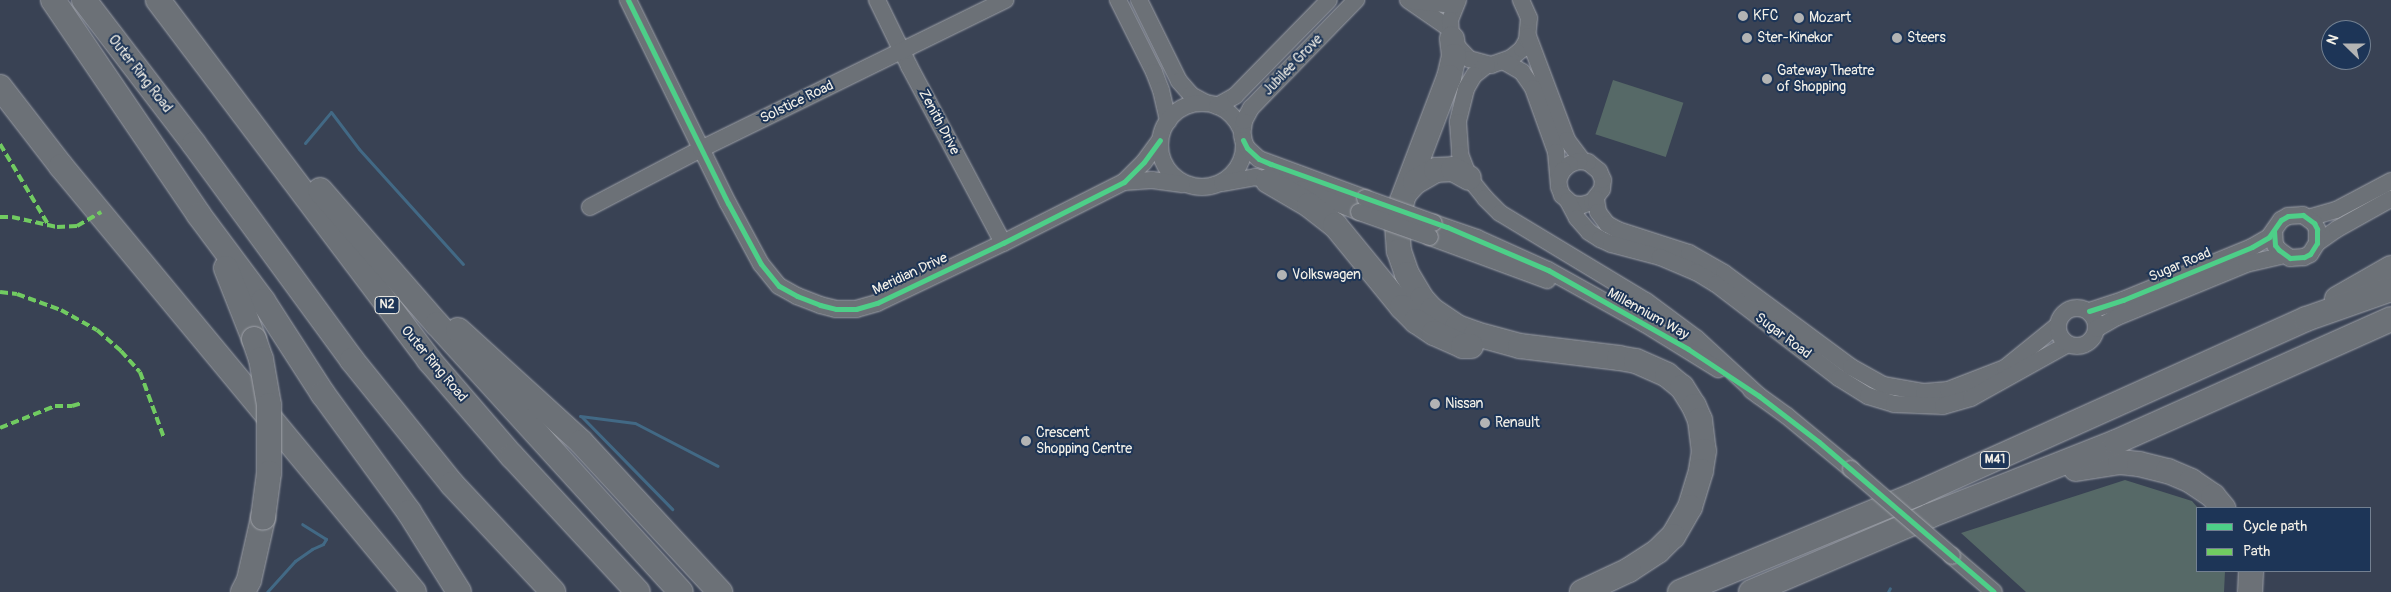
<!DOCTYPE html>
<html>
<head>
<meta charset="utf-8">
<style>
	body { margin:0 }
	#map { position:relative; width:2391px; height:592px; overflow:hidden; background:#394254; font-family:Pangolin,sans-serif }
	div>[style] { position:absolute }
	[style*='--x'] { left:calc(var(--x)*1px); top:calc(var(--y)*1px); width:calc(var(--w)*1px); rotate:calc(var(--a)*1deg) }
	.green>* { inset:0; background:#566967; transform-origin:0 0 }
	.stream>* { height:3px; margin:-1.5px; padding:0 1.5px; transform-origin:1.5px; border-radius:1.5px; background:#426985 }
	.roads { filter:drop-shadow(0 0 1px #9ea1a8) drop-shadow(0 0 1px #9ea1a8) }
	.minor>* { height:16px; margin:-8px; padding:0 8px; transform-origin:8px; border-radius:8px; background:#6c7177 }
	.minor>.ring { margin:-8px; padding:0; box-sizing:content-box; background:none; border:16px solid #6c7177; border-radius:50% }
	.highway>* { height:24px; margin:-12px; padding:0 12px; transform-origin:12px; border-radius:12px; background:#6c7177 }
	.bridges { filter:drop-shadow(0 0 1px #9ea1a8) drop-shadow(0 0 1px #9ea1a8) }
	.minor-bridge>* { height:16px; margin:-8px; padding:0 8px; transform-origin:8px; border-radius:8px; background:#6c7177 }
	.highway-bridge>* { height:24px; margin:-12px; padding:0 12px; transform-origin:12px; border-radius:12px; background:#6c7177 }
	.quiet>* { height:4px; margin-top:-2px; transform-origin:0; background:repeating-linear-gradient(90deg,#71cb61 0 8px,transparent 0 12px) }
	.cycleway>* { height:5px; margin:-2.5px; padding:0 2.5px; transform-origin:2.5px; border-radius:2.5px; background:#4dcf88 }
	.dots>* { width:14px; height:14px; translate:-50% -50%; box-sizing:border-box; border:2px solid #1d3557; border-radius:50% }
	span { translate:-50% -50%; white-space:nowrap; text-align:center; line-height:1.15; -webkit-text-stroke:4px #1d3557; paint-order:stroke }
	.shield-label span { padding:1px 4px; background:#1d3557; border:1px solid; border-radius:4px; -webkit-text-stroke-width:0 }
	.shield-label { font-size:12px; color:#f4f1e8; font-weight:700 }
	.poi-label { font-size:14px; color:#f4f1e8 }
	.left { translate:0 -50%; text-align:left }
	.street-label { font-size:14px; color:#f4f1e8 }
	.legend { position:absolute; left:2196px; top:507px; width:175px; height:65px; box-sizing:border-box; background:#1d3557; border:1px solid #738091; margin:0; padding:6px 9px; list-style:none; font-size:15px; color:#f4f1e8 }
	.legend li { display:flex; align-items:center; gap:10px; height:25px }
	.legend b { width:25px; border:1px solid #738091 }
	.north { position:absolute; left:2321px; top:20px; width:50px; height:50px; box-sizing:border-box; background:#1d3557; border:1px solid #738091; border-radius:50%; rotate:292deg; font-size:14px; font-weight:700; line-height:20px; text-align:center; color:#f4f1e8 }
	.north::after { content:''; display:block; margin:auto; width:18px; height:22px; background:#b3b4b4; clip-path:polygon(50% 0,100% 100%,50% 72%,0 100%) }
</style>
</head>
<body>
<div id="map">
	<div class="green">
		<i style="left:1613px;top:80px;width:74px;height:57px;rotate:18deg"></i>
		<i style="clip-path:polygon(2125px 480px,2192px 501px,2198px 508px,2197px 571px,2225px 571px,2224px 592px,2026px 592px,1961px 533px)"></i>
	</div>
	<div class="stream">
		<i style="--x:305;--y:143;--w:40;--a:-50"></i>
		<i style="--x:331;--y:112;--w:46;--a:52.9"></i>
		<i style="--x:359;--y:149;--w:155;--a:47.9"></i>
		<i style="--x:580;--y:416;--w:55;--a:7.3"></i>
		<i style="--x:635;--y:423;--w:93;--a:27.4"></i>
		<i style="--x:582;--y:417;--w:129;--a:45.6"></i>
		<i style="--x:267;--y:592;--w:42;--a:-47.9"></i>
		<i style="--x:295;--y:561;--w:21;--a:-35"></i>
		<i style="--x:312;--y:549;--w:12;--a:-24"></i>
		<i style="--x:323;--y:544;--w:6;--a:-59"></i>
		<i style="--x:326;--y:539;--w:28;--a:-148"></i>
		<i style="--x:1888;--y:592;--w:4;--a:-63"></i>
	</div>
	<div class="roads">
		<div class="minor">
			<i style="--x:628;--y:0;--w:226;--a:63.8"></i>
			<i style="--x:728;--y:203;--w:69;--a:61.6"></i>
			<i style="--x:761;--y:264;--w:28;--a:51"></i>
			<i style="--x:779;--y:286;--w:21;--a:29"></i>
			<i style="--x:797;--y:296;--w:25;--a:21"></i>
			<i style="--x:820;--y:305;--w:16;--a:14"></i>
			<i style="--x:836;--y:309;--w:20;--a:0"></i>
			<i style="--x:856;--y:309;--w:22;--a:-16"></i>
			<i style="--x:877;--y:303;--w:140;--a:-25.5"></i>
			<i style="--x:1003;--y:243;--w:136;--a:-26.8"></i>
			<i style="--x:1124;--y:182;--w:28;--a:-45"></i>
			<i style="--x:1144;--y:162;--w:27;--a:-54"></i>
			<i style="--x:877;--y:0;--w:73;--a:64.1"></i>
			<i style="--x:909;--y:66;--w:200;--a:62"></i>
			<i style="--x:1118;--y:0;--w:80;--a:63.4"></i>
			<i style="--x:1154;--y:72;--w:19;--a:69"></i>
			<i style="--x:1161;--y:90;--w:32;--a:77"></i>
			<i style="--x:1139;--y:0;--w:90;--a:63.7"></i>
			<i style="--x:1179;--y:81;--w:18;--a:49"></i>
			<i style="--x:1191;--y:95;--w:17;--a:28"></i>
			<i style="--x:1408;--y:0;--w:51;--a:34.6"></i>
			<i style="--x:1458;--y:0;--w:22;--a:112"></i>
			<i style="--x:1450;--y:20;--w:14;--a:86"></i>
			<i style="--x:1451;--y:34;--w:11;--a:68"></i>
			<i style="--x:1455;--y:44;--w:21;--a:47"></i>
			<i style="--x:1469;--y:59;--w:23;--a:15"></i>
			<i style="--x:1491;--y:65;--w:21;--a:-19"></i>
			<i style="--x:1511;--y:58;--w:14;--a:-39"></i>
			<i style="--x:1522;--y:49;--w:10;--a:-61"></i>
			<i style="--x:1527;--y:40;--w:22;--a:-85"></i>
			<i style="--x:1529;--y:18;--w:20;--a:-114"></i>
			<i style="--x:1413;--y:1;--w:42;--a:5.4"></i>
			<i style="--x:1528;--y:36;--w:111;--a:69.4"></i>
			<i style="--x:1567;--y:140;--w:26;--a:53"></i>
			<i style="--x:1505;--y:62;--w:20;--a:30"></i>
			<i style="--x:1522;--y:72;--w:19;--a:55"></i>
			<i style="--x:1533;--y:88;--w:68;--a:70.2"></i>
			<i style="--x:1556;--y:152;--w:35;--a:85"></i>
			<i style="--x:1559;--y:187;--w:9;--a:69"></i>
			<i style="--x:1562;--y:195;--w:13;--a:42"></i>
			<i style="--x:1572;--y:204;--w:10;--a:6"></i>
			<i style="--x:1582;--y:205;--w:10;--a:-17"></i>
			<i style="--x:1592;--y:202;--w:16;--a:-52"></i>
			<i style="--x:1602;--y:189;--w:9;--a:-84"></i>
			<i style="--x:1603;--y:180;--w:10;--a:-114"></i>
			<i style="--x:1599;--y:171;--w:14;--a:-141"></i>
			<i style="--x:1588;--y:162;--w:9;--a:-174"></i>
			<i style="--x:1579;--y:161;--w:9;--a:162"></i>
			<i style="--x:1570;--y:164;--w:9;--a:139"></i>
			<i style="--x:1563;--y:170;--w:9;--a:117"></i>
			<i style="--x:1487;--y:65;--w:16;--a:142"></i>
			<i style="--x:1474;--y:75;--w:16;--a:120"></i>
			<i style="--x:1466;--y:89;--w:34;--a:104"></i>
			<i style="--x:1458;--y:122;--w:32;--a:86"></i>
			<i style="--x:1460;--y:154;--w:26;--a:69"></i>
			<i style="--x:1469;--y:178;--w:26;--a:51"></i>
			<i style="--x:1485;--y:198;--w:21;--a:45"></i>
			<i style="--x:1500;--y:213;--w:170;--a:31.1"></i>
			<i style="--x:1646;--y:301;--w:62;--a:36.5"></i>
			<i style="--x:1696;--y:338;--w:86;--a:42.6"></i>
			<i class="ring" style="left:1160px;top:103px;width:68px;height:68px"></i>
			<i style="--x:1217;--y:106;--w:21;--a:-29"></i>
			<i style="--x:1235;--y:96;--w:134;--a:-45.6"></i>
			<i style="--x:1242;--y:136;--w:15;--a:-82"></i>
			<i style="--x:1244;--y:121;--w:15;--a:-62"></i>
			<i style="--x:1251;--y:108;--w:151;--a:-45.8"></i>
			<i style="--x:1243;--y:140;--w:9;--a:63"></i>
			<i style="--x:1247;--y:148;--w:16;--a:43"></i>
			<i style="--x:1259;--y:159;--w:113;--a:20.2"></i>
			<i style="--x:1124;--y:182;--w:28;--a:-4"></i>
			<i style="--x:1152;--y:180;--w:30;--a:8"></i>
			<i style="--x:1222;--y:183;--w:34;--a:-10"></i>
			<i style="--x:1255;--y:177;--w:48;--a:14.6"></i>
			<i style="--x:1301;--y:189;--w:62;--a:21.6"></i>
			<i style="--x:1596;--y:199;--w:13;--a:81"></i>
			<i style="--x:1598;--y:212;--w:15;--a:53"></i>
			<i style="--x:1607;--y:224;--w:13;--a:29"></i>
			<i style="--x:1618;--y:230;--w:75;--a:17.9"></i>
			<i style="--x:1689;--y:253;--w:40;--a:29.7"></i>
			<i style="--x:1724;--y:273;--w:158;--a:36.5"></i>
			<i style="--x:1851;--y:367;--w:37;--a:29"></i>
			<i style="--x:1883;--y:385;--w:42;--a:9.7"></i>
			<i style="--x:1924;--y:392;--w:24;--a:-5"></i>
			<i style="--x:1948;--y:390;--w:61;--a:-21.1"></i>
			<i style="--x:2005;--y:368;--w:68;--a:-39.1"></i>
			<i style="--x:1568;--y:201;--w:19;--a:62"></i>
			<i style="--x:1577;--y:218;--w:18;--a:49"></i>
			<i style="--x:1589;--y:232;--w:13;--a:32"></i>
			<i style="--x:1600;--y:239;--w:12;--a:24"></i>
			<i style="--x:1611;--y:244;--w:51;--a:14.9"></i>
			<i style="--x:1660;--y:257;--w:39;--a:23"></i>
			<i style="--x:1696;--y:272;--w:23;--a:31"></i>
			<i style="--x:1716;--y:284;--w:155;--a:37.4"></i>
			<i style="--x:1839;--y:378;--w:34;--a:32"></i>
			<i style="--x:1868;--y:396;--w:27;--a:17"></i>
			<i style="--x:1894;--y:404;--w:49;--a:2.3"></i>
			<i style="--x:1943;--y:406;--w:29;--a:-16"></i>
			<i style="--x:1971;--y:398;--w:111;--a:-29.1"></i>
			<i style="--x:590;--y:207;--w:125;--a:-27.6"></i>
			<i style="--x:701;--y:149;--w:339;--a:-26.1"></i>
			<i style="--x:2308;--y:218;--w:29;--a:-16"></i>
			<i style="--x:2336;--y:210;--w:62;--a:-27.8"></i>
			<i style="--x:1434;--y:223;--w:46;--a:19.2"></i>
			<i style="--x:1477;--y:238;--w:78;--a:24.3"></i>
			<i style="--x:1548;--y:270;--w:111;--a:29.1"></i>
			<i style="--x:1645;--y:324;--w:86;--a:31.7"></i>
			<i style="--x:1430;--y:237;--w:125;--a:20.2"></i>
			<i style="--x:2317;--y:243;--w:24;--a:-35"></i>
			<i style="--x:2337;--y:229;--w:62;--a:-29.1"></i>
			<i class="ring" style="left:2058px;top:308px;width:22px;height:22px"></i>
			<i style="--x:2089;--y:311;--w:36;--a:-18"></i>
			<i style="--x:2123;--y:300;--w:139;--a:-22.3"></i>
			<i style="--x:2252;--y:247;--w:20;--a:-30"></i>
			<i style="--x:2269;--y:237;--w:21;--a:-55"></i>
			<i style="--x:2281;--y:220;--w:8;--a:-30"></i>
			<i style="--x:2288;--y:216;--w:15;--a:-4"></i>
			<i style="--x:2303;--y:215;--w:14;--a:36"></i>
			<i style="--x:2314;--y:223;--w:7;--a:63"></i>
			<i style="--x:2317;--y:229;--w:14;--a:90"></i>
			<i style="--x:2317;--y:243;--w:13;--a:122"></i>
			<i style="--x:2310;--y:254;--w:7;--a:153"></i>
			<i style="--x:2304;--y:257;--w:14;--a:176"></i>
			<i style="--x:2290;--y:258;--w:14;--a:-144"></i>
			<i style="--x:2279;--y:250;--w:6;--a:-129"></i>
			<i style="--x:2275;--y:245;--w:14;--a:-94"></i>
			<i style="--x:2096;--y:329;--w:24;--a:-30"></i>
			<i style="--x:2117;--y:317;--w:139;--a:-22.3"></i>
			<i style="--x:2246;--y:264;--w:39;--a:-13"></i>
			<i style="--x:1751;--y:390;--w:44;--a:35.8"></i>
			<i style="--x:1787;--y:416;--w:83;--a:39.6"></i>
			<i style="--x:1952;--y:556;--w:55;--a:40.6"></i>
		</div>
		<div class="highway">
			<i style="--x:53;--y:0;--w:260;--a:55.8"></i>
			<i style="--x:199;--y:215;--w:107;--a:53.3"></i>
			<i style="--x:263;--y:301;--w:111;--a:57.2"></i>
			<i style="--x:323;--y:394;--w:146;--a:53.9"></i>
			<i style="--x:409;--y:512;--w:94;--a:58"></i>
			<i style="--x:84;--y:0;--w:181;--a:52.6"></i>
			<i style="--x:194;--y:144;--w:268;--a:53.8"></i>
			<i style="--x:352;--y:360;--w:159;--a:51.1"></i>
			<i style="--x:452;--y:484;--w:148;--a:46.9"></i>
			<i style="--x:158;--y:0;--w:451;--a:53"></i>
			<i style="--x:429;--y:360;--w:127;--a:49.2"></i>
			<i style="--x:512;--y:456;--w:185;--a:47.2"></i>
			<i style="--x:1452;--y:39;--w:17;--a:83"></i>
			<i style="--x:1454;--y:56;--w:22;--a:103"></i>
			<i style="--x:1449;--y:77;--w:133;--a:110.8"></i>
			<i style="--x:1402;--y:201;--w:24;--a:102"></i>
			<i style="--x:1397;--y:224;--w:27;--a:86"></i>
			<i style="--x:1399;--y:251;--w:24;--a:71"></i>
			<i style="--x:1407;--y:274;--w:29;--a:59"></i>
			<i style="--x:1422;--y:299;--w:15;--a:48"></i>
			<i style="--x:1432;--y:310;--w:30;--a:34"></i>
			<i style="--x:1457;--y:327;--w:20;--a:20"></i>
			<i style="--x:1476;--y:334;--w:46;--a:15.3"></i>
			<i style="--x:1520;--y:346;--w:100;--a:6.9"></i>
			<i style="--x:1619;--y:358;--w:17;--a:10"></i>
			<i style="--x:1636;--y:361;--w:34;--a:24"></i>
			<i style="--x:1667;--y:375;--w:19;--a:39"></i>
			<i style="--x:1682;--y:387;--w:22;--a:58"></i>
			<i style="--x:1694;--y:406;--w:15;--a:67"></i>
			<i style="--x:1700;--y:420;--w:31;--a:83"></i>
			<i style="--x:1704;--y:451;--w:20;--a:99"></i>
			<i style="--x:1701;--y:471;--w:38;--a:107"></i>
			<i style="--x:1690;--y:507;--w:34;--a:120"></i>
			<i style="--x:1673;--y:536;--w:21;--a:135"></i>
			<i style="--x:1658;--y:551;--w:35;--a:147"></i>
			<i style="--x:1629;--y:570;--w:52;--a:154.9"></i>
			<i style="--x:0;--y:87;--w:100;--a:52.3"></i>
			<i style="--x:61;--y:166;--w:553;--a:50.35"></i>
			<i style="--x:1268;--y:181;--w:48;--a:30.3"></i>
			<i style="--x:1309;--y:205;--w:33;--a:38"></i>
			<i style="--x:1335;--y:225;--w:106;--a:50.7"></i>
			<i style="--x:1402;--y:307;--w:20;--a:45"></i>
			<i style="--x:1416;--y:321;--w:22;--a:34"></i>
			<i style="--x:1434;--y:333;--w:32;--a:24"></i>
			<i style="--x:1463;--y:346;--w:8;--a:0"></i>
			<i style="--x:320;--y:190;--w:178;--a:48.9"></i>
			<i style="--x:437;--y:324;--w:362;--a:47.7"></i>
			<i style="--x:1406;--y:192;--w:13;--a:-48"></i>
			<i style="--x:1415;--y:182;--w:24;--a:-30"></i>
			<i style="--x:1436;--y:170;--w:17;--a:-3"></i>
			<i style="--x:1453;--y:169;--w:18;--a:29"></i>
			<i style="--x:226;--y:268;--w:76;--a:68.5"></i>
			<i style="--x:2337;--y:299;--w:62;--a:-29.9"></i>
			<i style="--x:458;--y:330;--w:166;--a:42.3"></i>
			<i style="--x:581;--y:442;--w:205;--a:47.2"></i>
			<i style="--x:2076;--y:469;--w:45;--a:-9"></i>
			<i style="--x:2120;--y:462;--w:19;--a:6"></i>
			<i style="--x:2139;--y:464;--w:30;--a:14"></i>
			<i style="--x:2168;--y:471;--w:25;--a:23"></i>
			<i style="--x:2191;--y:481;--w:27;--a:34"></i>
			<i style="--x:2213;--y:496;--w:16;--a:50"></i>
			<i style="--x:243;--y:592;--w:13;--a:-63"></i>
			<i style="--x:249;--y:580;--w:64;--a:-77.3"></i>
			<i style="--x:1680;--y:592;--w:259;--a:-22.5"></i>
			<i style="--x:1919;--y:493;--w:424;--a:-24.2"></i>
			<i style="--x:2306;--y:319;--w:90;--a:-19.4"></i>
			<i style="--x:1751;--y:592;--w:194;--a:-23.1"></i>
			<i style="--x:1929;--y:516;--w:201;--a:-21.6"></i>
			<i style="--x:2116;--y:442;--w:301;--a:-24.1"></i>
			<i style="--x:2250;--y:592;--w:21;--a:-87"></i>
		</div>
	</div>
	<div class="bridges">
		<div class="minor-bridge">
			<i style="--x:1365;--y:198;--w:73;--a:19.9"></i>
			<i style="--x:1359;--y:212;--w:75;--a:19.4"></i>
			<i style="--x:1851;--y:469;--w:133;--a:40.7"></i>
		</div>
		<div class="highway-bridge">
			<i style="--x:254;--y:339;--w:21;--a:71"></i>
			<i style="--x:261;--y:359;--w:47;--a:80.1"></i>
			<i style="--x:269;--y:405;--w:68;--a:90"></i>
			<i style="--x:269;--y:473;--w:45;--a:97.6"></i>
		</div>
	</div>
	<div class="quiet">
		<i style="--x:0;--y:144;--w:96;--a:59.1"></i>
		<i style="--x:0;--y:217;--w:12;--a:0"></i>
		<i style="--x:12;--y:217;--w:46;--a:12.5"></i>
		<i style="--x:57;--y:227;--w:20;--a:-3"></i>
		<i style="--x:77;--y:226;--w:28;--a:-30"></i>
		<i style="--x:0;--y:292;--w:17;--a:7"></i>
		<i style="--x:17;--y:294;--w:47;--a:20"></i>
		<i style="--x:61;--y:310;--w:41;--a:29.1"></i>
		<i style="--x:97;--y:330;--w:32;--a:41"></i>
		<i style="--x:121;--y:351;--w:28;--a:48"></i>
		<i style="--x:140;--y:372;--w:70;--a:70"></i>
		<i style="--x:0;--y:428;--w:59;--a:-21.8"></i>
		<i style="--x:55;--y:406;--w:17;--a:0"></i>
		<i style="--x:72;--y:406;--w:10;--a:-17"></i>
	</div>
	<div class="cycleway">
		<i style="--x:628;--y:0;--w:226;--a:63.8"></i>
		<i style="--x:728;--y:203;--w:69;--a:61.6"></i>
		<i style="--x:761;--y:264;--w:28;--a:51"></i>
		<i style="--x:779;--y:286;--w:21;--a:29"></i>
		<i style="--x:797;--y:296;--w:25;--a:21"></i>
		<i style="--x:820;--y:305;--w:16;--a:14"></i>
		<i style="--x:836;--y:309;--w:20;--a:0"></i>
		<i style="--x:856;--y:309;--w:22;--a:-16"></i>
		<i style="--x:877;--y:303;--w:140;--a:-25.5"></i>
		<i style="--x:1003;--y:243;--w:136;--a:-26.8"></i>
		<i style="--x:1124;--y:182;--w:28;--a:-45"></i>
		<i style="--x:1144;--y:162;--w:27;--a:-54"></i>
		<i style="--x:1243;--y:140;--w:9;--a:63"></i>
		<i style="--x:1247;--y:148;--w:16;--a:43"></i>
		<i style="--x:1259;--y:159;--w:13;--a:23"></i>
		<i style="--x:1271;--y:164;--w:187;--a:19.7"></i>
		<i style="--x:1447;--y:227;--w:110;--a:23.1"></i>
		<i style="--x:1548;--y:270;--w:161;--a:29.4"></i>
		<i style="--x:1688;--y:349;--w:85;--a:33.5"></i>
		<i style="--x:1759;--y:396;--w:76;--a:37.5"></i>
		<i style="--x:1819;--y:442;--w:230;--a:40.6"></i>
		<i style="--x:2089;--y:311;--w:36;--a:-18"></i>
		<i style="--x:2123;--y:300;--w:139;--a:-22.3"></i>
		<i style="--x:2252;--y:247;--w:20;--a:-30"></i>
		<i style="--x:2269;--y:237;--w:21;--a:-55"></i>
		<i style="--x:2281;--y:220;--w:8;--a:-30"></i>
		<i style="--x:2288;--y:216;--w:15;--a:-4"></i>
		<i style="--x:2303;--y:215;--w:14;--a:36"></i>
		<i style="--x:2314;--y:223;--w:7;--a:63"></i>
		<i style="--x:2317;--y:229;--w:14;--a:90"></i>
		<i style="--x:2317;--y:243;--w:13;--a:122"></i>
		<i style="--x:2310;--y:254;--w:7;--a:153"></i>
		<i style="--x:2304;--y:257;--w:14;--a:176"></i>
		<i style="--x:2290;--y:258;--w:14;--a:-144"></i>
		<i style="--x:2279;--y:250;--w:6;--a:-129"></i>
		<i style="--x:2275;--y:245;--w:14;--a:-94"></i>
	</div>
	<div class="dots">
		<i style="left:1743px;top:16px;background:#b3b4b4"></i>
		<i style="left:1799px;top:18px;background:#b3b4b4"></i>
		<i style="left:1747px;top:38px;background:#b3b4b4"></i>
		<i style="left:1897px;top:38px;background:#b3b4b4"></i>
		<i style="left:1767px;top:79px;background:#b3b4b4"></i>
		<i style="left:1282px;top:275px;background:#b3b4b4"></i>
		<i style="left:1435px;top:404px;background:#b3b4b4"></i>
		<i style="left:1485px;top:423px;background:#b3b4b4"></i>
		<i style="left:1026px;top:441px;background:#b3b4b4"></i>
	</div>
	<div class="shield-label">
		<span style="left:387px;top:305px">N2</span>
		<span style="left:1995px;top:460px">M41</span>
	</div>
	<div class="poi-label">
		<span class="left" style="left:1753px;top:16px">KFC</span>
		<span class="left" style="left:1809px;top:18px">Mozart</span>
		<span class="left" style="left:1757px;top:38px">Ster-Kinekor</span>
		<span class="left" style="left:1907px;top:38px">Steers</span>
		<span class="left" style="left:1777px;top:79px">Gateway Theatre<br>of Shopping</span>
		<span class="left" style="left:1292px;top:275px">Volkswagen</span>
		<span class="left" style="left:1445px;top:404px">Nissan</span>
		<span class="left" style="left:1495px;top:423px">Renault</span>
		<span class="left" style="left:1036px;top:441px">Crescent<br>Shopping Centre</span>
	</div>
	<div class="street-label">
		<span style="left:1293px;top:65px;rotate:-46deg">Jubilee Grove</span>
		<span style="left:140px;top:74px;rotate:52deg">Outer Ring Road</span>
		<span style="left:797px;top:102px;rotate:-26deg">Solstice Road</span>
		<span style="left:939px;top:122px;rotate:62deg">Zenith Drive</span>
		<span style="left:2180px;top:265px;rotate:-23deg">Sugar Road</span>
		<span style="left:910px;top:274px;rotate:-25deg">Meridian Drive</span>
		<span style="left:1648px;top:314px;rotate:29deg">Millennium Way</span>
		<span style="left:1783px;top:336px;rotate:37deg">Sugar Road</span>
		<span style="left:434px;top:364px;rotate:50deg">Outer Ring Road</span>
	</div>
	<ul class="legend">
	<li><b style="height:6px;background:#4dcf88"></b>Cycle path</li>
	<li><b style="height:6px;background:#71cb61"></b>Path</li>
	</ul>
	<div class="north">N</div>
</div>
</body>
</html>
